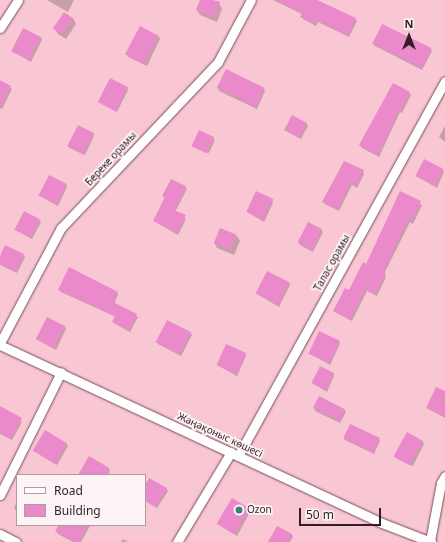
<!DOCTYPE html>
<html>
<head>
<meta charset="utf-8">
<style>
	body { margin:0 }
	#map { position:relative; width:445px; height:542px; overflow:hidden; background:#f8c7d3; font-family:"Noto Sans",sans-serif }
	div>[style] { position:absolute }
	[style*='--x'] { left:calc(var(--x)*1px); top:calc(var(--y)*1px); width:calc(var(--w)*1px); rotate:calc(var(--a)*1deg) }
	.shadow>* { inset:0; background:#0003 }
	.building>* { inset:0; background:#eb8aca; transform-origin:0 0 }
	.roads { filter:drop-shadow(0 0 1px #764d59) drop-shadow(0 0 1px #764d59) }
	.street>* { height:9px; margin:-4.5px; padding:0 4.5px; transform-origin:4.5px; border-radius:4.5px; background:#fff }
	.dots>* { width:11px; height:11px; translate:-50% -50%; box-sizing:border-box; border:2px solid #fef4f6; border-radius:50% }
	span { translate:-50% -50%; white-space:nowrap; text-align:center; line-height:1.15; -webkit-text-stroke:3.5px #fef4f6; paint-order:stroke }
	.street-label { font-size:10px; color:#2f1e23 }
	.poi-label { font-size:10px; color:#2f1e23 }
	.left { translate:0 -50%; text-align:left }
	.legend { position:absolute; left:16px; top:474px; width:130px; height:52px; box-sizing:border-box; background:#fef4f6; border:1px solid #ab9ea2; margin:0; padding:5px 7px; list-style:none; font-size:12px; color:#2f1e23 }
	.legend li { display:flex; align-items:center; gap:8px; height:20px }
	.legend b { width:20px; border:1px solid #ab9ea2 }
	.north { position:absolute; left:389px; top:16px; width:40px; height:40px; -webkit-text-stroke:3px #fef4f6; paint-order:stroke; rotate:0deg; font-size:11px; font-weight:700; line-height:16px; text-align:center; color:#2f1e23 }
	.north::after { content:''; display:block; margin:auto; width:14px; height:18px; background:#2f1e23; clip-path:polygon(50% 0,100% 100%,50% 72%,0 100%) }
	.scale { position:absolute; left:299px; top:508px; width:82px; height:18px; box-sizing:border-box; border:2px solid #2f1e23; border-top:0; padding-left:5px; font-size:12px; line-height:14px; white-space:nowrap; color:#2f1e23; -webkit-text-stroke:3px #fef4f6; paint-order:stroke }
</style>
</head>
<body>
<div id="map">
	<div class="shadow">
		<i style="clip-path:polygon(47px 0,74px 0,68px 12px)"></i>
		<i style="clip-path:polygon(201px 0,210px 0,219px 3px,222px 9px,217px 22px,200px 15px,197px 10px)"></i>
		<i style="clip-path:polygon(273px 0,315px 0,355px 19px,357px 21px,349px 37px,318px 22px,316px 26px,303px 19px,302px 14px)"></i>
		<i style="clip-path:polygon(73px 18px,76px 24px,66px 39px,58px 34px,55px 29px)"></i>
		<i style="clip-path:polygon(159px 36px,160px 39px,147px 66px,128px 57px,127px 55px)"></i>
		<i style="clip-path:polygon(41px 37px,42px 40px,31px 62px,12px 51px)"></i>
		<i style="clip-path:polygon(373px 44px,430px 48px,432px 51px,422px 70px,375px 46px)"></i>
		<i style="clip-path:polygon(0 82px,12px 89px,2px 109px,0 108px)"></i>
		<i style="clip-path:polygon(127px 87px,128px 90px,117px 112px,99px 102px)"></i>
		<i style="clip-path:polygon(218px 88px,264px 89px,265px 91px,257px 109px,219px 91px)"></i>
		<i style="clip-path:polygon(410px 93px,411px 95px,402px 113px,400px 112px,379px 157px,362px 148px,360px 145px)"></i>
		<i style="clip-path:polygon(306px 123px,308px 126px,301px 139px,286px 130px)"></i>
		<i style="clip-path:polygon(445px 126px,445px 142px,439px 137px)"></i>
		<i style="clip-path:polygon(199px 131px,215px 140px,209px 153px,193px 146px)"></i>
		<i style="clip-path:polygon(93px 133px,94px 136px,85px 155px,70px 148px,68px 146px)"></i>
		<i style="clip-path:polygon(443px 170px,444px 172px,437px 188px,416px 176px)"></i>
		<i style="clip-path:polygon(363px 171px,364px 174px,357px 188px,352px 185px,339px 211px,325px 204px,323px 202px)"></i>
		<i style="clip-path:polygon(66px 185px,67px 187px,58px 206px,40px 196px)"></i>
		<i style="clip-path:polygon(185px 187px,187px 189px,175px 212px,186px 219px,178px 235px,154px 221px,165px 199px,163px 196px)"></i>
		<i style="clip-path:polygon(401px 193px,422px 205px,413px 224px,410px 222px,384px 274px,386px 277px,377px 296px,367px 291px,352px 321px,334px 311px,367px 265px)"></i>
		<i style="clip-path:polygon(272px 200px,273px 203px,264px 222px,247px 212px)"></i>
		<i style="clip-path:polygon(39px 220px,41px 222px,32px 239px,16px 230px)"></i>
		<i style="clip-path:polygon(321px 230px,323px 232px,313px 252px,300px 245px,299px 243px)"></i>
		<i style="clip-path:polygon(237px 236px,240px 241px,234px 255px,217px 248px,214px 242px)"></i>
		<i style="clip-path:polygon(23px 255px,25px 257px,17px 273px,0 265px,0 258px)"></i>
		<i style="clip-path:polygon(289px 282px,290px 285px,279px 307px,257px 294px)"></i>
		<i style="clip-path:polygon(60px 290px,117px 293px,118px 295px,114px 304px,138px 317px,130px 332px,115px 324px,113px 322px,116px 317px,61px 292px)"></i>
		<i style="clip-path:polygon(65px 326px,66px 329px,56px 350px,37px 339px)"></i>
		<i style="clip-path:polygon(190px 332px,192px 335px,181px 356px,158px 344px,157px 342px)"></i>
		<i style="clip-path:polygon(339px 342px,340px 344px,330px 365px,309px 353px)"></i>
		<i style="clip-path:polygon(245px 354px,246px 356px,237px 376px,217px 365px)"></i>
		<i style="clip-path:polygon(333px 373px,334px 376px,327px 392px,313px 383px)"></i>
		<i style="clip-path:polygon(445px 393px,445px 418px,427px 408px)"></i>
		<i style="clip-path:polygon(0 407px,22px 422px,12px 440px,0 434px)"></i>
		<i style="clip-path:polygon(314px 408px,345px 410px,346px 412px,340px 423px,315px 411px)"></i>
		<i style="clip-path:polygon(344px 438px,379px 439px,380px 441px,374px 454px,345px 440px)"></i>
		<i style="clip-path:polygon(423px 441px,424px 444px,413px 466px,398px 459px,396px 457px)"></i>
		<i style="clip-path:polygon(66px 444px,68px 446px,57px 465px,35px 451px)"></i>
		<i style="clip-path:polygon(89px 458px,109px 469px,110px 471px,108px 475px,79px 475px)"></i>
		<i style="clip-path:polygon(145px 487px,166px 488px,168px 491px,157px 508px,145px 501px)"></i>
		<i style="clip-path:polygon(17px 502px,17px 512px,14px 508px)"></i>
		<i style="clip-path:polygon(249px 509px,250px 512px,237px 536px,218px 524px)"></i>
		<i style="clip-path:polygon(60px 525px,89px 525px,90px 526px,81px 542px,73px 542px,58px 534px,56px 531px)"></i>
		<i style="clip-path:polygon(277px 527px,292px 535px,293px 537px,290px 542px,269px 542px)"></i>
		<i style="clip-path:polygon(123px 539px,128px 542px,121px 542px)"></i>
	</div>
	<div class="building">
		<i style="clip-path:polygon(200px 0,213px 0,220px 2px,214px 17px,196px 10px)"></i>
		<i style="clip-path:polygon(276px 0,317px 0,356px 18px,347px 36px,317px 20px,315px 24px,300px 17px,302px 13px)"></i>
		<i style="left:64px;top:12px;width:11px;height:20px;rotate:34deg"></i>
		<i style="left:382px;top:24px;width:55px;height:22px;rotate:26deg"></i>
		<i style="left:140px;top:26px;width:21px;height:32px;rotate:28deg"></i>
		<i style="left:23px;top:28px;width:20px;height:26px;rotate:27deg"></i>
		<i style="left:226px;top:69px;width:43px;height:21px;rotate:26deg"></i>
		<i style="left:110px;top:78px;width:20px;height:27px;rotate:27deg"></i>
		<i style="clip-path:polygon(0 80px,11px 86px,0 108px)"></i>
		<i style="clip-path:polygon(393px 83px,410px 92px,401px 111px,399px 110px,378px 155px,359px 145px)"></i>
		<i style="left:292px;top:115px;width:17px;height:17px;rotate:28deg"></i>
		<i style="left:78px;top:125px;width:18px;height:24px;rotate:27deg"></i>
		<i style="left:199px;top:130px;width:17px;height:18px;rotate:25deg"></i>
		<i style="left:424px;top:159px;width:22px;height:19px;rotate:27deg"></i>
		<i style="clip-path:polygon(344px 161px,364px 170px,356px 186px,350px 183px,338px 209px,322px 202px)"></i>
		<i style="left:49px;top:175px;width:20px;height:23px;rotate:27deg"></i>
		<i style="clip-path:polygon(171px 179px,186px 186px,174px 210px,186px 215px,177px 233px,153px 221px,165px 197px,162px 196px)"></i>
		<i style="left:256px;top:191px;width:19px;height:23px;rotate:25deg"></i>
		<i style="clip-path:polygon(400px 191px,421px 201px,411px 222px,408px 220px,383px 272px,386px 273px,376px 294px,365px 289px,350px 320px,333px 311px,345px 288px,349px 290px,363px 262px,366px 264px)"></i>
		<i style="left:24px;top:211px;width:18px;height:21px;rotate:27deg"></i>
		<i style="left:308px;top:222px;width:16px;height:23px;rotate:27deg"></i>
		<i style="left:220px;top:228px;width:18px;height:16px;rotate:22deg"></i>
		<i style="clip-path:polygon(5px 245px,24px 254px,16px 271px,0 264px,0 256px)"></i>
		<i style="clip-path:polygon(69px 267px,118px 292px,113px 302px,137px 314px,129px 330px,112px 322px,115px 316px,58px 290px)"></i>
		<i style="left:267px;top:271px;width:25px;height:25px;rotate:27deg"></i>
		<i style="left:47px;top:317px;width:20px;height:25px;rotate:27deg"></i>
		<i style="left:167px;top:320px;width:27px;height:25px;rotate:27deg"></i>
		<i style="left:319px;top:331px;width:23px;height:25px;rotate:25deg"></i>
		<i style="left:226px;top:344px;width:22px;height:23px;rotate:24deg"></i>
		<i style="left:320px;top:366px;width:16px;height:19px;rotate:27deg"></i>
		<i style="clip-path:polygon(436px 387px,445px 391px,445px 417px,426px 408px)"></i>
		<i style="left:319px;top:396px;width:29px;height:13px;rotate:27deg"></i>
		<i style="clip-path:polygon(0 406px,22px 418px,10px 439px,0 433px)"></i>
		<i style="left:350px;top:424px;width:33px;height:16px;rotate:25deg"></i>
		<i style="left:45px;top:430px;width:26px;height:24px;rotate:31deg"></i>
		<i style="left:407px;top:432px;width:18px;height:28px;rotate:29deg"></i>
		<i style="clip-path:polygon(89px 456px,109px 468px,105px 475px,78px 475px)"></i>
		<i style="clip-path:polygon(149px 478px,167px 488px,156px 507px,145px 500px,145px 485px)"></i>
		<i style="left:232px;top:498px;width:21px;height:30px;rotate:31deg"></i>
		<i style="clip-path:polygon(59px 525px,88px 525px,78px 542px,74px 542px,55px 531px)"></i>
		<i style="clip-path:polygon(277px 526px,292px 534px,288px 542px,268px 542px)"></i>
	</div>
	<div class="roads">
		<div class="street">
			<i style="--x:0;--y:28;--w:33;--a:-57"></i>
			<i style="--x:0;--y:343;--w:130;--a:-62.1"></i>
			<i style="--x:61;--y:228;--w:228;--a:-46.6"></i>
			<i style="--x:218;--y:62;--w:70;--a:-62"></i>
			<i style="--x:0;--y:345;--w:421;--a:25"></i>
			<i style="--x:382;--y:523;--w:53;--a:21.2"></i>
			<i style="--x:238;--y:456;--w:428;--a:-61.1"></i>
			<i style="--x:0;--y:495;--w:137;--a:-63.6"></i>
			<i style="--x:0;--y:534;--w:18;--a:27"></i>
			<i style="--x:430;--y:541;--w:59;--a:-79.3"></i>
			<i style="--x:441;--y:483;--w:8;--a:-60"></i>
			<i style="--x:177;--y:542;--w:105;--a:-59"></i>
		</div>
	</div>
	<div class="dots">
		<i style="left:239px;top:510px;background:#3e8277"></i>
	</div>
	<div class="street-label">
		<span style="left:111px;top:159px;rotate:-47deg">Береке орамы</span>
		<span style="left:332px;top:263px;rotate:-61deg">Талас орамы</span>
		<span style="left:220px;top:435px;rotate:25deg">Жаңақоныс көшесі</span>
	</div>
	<div class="poi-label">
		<span class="left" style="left:247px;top:510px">Ozon</span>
	</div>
	<ul class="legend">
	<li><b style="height:5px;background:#fff"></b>Road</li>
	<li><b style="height:11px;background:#eb8aca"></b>Building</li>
	</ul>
	<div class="north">N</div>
	<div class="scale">50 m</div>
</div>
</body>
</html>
